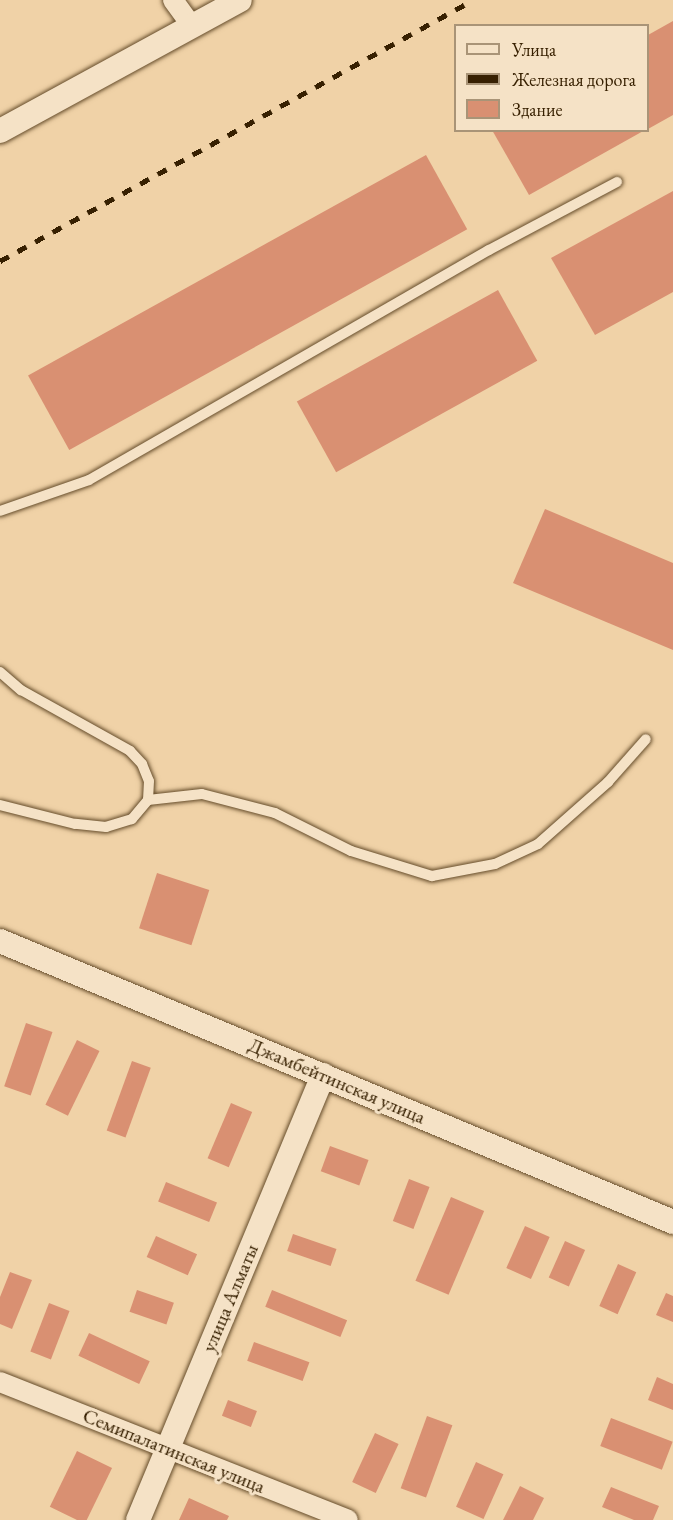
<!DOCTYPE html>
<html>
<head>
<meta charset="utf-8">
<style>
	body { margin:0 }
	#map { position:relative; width:673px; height:1520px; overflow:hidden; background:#f0d2a7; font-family:"EB Garamond",serif }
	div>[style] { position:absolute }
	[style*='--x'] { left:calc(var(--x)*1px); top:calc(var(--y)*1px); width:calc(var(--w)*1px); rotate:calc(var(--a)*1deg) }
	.building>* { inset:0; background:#d99072; transform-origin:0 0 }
	.roads { filter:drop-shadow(0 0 2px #654c2a) drop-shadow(0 0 2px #654c2a) }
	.service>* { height:10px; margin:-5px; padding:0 5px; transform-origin:5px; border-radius:5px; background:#f5e2c6 }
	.minor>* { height:20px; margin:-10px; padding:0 10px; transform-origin:10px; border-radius:10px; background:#f5e2c6 }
	.tertiary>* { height:24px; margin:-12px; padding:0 12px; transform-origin:12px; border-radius:12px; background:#f5e2c6 }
	.rail>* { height:4.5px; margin-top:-2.25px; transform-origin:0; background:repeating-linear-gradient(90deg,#372001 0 10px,transparent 0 20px) }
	span { translate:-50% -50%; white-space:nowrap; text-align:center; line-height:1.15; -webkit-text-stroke:6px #f5e2c6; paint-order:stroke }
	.street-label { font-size:20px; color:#372001 }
	.legend { position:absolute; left:454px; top:24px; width:195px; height:108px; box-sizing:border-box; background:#f5e2c6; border:2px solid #a99477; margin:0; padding:8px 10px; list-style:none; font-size:18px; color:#372001 }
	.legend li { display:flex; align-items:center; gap:12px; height:30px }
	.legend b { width:30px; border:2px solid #a99477 }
</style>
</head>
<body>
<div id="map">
	<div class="building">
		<i style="clip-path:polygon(673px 21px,673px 115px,648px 129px,648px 35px)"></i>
		<i style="clip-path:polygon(492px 130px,645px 130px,529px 195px)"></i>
		<i style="left:426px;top:155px;width:85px;height:455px;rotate:61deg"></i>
		<i style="clip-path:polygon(673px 191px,673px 292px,595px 335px,551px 258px)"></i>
		<i style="left:498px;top:290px;width:81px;height:230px;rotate:61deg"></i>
		<i style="clip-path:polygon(545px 509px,673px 563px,673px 650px,513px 583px)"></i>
		<i style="left:157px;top:873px;width:55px;height:58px;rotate:18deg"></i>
		<i style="left:26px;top:1023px;width:28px;height:67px;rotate:19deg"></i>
		<i style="left:77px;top:1040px;width:25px;height:72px;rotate:26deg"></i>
		<i style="left:132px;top:1061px;width:20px;height:74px;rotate:20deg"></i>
		<i style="left:231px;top:1103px;width:23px;height:60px;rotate:23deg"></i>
		<i style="left:330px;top:1146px;width:41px;height:27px;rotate:20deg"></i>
		<i style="left:409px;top:1179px;width:22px;height:45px;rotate:21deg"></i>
		<i style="left:166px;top:1182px;width:55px;height:21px;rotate:22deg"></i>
		<i style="left:451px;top:1197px;width:36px;height:91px;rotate:23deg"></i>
		<i style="left:525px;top:1226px;width:27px;height:46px;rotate:24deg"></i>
		<i style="left:293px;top:1234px;width:46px;height:18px;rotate:19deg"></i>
		<i style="left:156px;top:1236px;width:45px;height:23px;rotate:24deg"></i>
		<i style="left:565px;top:1241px;width:22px;height:40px;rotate:24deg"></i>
		<i style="left:618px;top:1264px;width:20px;height:46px;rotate:24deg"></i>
		<i style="clip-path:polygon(10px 1272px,32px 1280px,12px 1329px,0 1324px,0 1297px)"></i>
		<i style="left:137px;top:1290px;width:39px;height:23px;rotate:19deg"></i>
		<i style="left:272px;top:1290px;width:81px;height:18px;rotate:22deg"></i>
		<i style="clip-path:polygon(666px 1293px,673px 1296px,673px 1322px,656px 1315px)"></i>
		<i style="left:49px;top:1303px;width:22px;height:52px;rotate:21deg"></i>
		<i style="left:89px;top:1333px;width:67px;height:25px;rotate:25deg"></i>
		<i style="left:254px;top:1342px;width:59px;height:20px;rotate:20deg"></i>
		<i style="clip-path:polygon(657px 1377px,673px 1384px,673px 1410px,648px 1400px)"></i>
		<i style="left:228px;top:1400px;width:31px;height:17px;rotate:21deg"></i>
		<i style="left:427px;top:1416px;width:27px;height:77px;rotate:20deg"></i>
		<i style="left:611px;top:1418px;width:66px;height:30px;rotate:21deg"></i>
		<i style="left:375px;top:1433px;width:26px;height:54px;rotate:25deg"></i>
		<i style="left:77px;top:1451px;width:39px;height:62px;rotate:26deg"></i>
		<i style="left:476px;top:1462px;width:30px;height:49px;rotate:24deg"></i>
		<i style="clip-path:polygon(520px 1486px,544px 1498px,533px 1520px,503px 1520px)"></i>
		<i style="clip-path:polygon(611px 1487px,659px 1506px,653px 1520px,634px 1520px,602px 1507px)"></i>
		<i style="clip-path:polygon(189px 1498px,229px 1516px,227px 1520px,179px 1520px)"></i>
	</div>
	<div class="roads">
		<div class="service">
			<i style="--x:0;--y:511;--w:94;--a:-19.2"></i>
			<i style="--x:89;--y:480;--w:461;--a:-29.9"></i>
			<i style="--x:489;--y:250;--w:145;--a:-28"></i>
			<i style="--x:0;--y:672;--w:28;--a:41"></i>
			<i style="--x:21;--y:690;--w:125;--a:29.2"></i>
			<i style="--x:130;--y:751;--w:18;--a:47"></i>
			<i style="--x:142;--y:764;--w:18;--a:68"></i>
			<i style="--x:149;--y:781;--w:19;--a:93"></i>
			<i style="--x:148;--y:800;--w:25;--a:130"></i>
			<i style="--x:132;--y:819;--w:27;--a:163"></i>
			<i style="--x:106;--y:827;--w:31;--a:-174"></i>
			<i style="--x:75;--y:824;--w:77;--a:-165.8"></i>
			<i style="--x:148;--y:800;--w:54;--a:-6.3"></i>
			<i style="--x:202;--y:794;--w:75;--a:14.6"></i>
			<i style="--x:275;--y:813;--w:85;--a:26.6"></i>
			<i style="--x:351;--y:851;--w:85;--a:17.2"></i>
			<i style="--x:432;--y:876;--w:64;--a:-10.8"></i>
			<i style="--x:495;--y:864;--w:47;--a:-24.9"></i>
			<i style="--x:538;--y:844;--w:94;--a:-41.5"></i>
			<i style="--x:608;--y:782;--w:57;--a:-48.5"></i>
		</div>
		<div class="minor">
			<i style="--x:173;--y:0;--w:32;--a:54"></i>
			<i style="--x:0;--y:1382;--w:374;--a:21.6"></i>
		</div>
		<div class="tertiary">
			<i style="--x:0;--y:131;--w:273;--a:-28.6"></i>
			<i style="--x:0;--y:941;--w:729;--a:22.66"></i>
			<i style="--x:138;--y:1520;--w:482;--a:-67.4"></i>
		</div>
	</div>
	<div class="rail">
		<i style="--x:0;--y:261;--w:540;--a:-28.89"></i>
	</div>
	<div class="street-label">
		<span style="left:337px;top:1081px;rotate:23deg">Джамбейтинская улица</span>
		<span style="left:230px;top:1298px;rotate:-67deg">улица Алматы</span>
		<span style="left:174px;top:1451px;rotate:22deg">Семипалатинская улица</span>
	</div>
	<ul class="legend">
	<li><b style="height:8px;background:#f5e2c6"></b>Улица</li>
	<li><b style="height:8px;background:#372001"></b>Железная дорога</li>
	<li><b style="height:16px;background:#d99072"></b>Здание</li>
	</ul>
</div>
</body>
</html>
